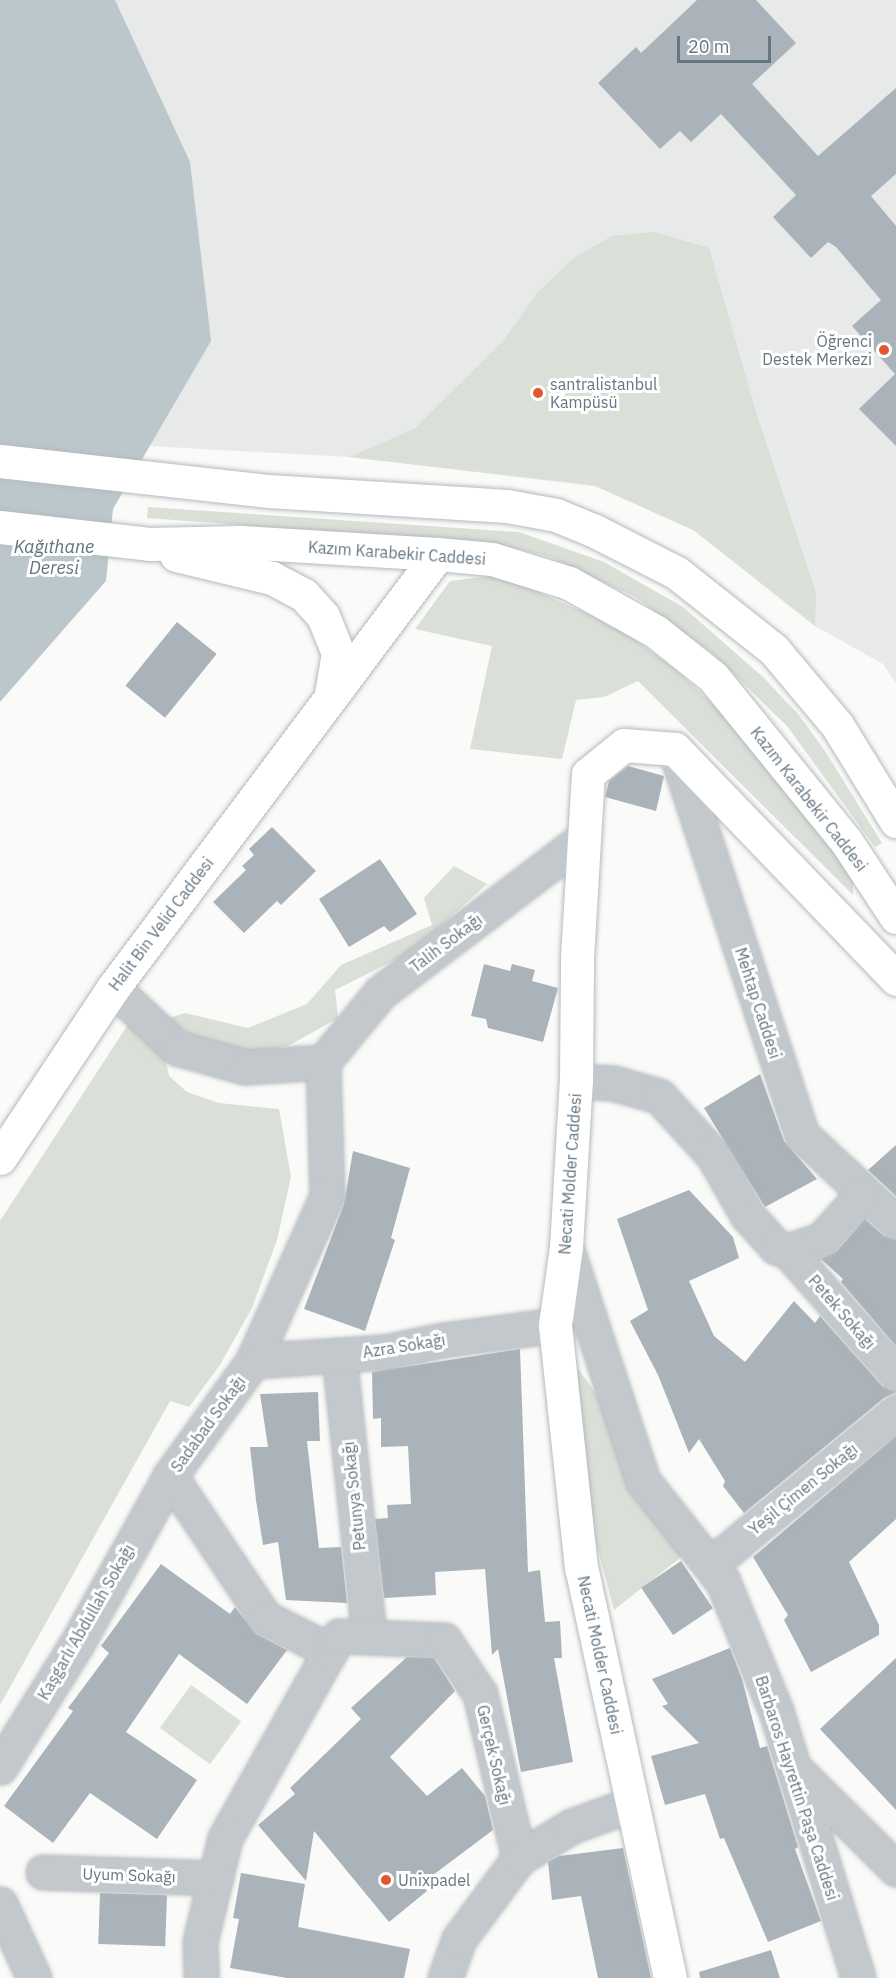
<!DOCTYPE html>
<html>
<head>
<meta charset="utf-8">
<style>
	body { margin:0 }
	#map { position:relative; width:896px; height:1978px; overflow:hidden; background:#fafaf8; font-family:"IBM Plex Sans",sans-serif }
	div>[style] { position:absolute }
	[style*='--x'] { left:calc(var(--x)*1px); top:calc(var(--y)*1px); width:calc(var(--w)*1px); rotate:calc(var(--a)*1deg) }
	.built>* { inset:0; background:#e8e9e9 }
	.green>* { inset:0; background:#dadfd7; transform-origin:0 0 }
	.water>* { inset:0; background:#bbc7cb }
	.building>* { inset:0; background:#aab3b9; transform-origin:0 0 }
	.roads { filter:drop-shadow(0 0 2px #b5babe) drop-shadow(0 0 2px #b5babe) }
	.minor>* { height:33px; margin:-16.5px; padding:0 16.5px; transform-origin:16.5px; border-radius:16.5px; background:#c3c8cc }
	.major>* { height:33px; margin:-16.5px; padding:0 16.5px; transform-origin:16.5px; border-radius:16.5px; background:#fff }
	.dots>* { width:16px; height:16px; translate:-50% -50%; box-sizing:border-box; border:3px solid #fff; border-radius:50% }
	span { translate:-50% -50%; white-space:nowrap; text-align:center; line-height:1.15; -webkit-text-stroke:6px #fff; paint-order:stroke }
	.poi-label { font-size:16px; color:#657683 }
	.right { translate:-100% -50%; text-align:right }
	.left { translate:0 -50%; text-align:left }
	.street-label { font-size:16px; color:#657683 }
	.water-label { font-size:18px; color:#60757c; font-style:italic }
	.scale { position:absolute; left:677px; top:36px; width:94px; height:27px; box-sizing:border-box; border:3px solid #657683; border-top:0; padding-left:8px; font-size:18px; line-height:21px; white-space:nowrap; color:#657683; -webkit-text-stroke:4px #fff; paint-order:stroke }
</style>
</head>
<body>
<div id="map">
	<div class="built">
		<i style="clip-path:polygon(115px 0,896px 0,896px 683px,883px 664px,815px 626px,688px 526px,599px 487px,349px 457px,149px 446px,211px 340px)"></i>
	</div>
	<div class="green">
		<i style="clip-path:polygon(655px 232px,709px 248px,756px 412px,816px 593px,815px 626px,695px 531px,593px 485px,349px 457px,414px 429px,503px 341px,539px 291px,574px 258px,612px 236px)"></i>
		<i style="clip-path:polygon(148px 507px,519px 532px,604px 562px,683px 607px,763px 677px,799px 715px,827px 754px,882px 843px,875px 847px,787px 726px,711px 652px,637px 598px,550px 557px,498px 544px,147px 518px)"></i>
		<i style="clip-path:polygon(500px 575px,617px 627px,675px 669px,730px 720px,798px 802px,853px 880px,853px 895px,638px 681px,604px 697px,576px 700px,562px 759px,470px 749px,492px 646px,415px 629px,450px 581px)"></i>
		<i style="clip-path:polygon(454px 866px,487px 884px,413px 951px,335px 990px,338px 1018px,290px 1045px,248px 1055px,194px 1037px,166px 1019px,185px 1013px,248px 1028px,307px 1004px,341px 965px,432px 925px,424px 898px)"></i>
		<i style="clip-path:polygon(129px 1023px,163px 1046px,169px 1076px,187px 1092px,219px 1103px,279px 1109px,291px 1177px,277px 1240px,252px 1308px,220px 1365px,189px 1407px,170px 1401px,0 1705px,0 1221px)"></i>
		<i style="clip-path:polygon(576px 1366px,619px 1425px,689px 1551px,614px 1610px,589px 1516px)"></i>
		<i style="left:191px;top:1685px;width:62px;height:53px;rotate:36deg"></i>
	</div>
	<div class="water">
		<i style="clip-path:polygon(0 0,115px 0,190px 162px,211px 341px,113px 509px,106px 581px,0 702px)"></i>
	</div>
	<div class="building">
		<i style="clip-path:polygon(697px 0,756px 0,796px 43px,752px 84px,818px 156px,896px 88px,896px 174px,871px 196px,896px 226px,896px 446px,859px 409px,895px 374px,852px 326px,881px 300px,836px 247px,828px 242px,811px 258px,773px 217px,796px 195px,721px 114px,691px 142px,680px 131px,660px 149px,598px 83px,636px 47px,641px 53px)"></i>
		<i style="left:177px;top:622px;width:51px;height:82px;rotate:39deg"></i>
		<i style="clip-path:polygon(628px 766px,664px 776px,656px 811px,605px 797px,609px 781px)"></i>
		<i style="clip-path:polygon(272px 827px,316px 871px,281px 905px,277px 901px,244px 933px,213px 902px,246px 870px,242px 866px,254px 855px,249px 849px)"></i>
		<i style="clip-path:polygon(380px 859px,417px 914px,390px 932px,384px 926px,349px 947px,319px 899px)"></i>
		<i style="clip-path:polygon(484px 964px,510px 971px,512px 964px,535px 970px,532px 981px,558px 988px,543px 1042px,488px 1028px,486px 1019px,471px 1016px)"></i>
		<i style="clip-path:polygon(760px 1074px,784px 1141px,817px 1179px,765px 1207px,704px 1108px)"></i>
		<i style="clip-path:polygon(896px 1145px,896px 1196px,868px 1170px)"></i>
		<i style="clip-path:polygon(353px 1151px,410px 1168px,391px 1238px,395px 1240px,365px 1331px,304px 1309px,344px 1204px)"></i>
		<i style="clip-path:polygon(689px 1190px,733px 1237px,739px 1258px,689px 1281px,714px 1336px,745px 1362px,794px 1301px,815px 1323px,820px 1316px,882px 1386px,896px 1392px,884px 1398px,744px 1513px,723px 1486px,725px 1481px,699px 1439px,689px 1453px,658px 1375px,630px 1321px,648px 1310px,617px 1219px)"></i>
		<i style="clip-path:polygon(865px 1219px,884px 1236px,896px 1240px,896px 1346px,841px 1282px,843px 1279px,821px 1259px,836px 1252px)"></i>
		<i style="clip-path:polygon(520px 1349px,528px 1572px,540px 1570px,545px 1622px,560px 1621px,562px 1658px,554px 1658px,573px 1762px,521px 1772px,498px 1649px,492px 1655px,485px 1569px,435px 1572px,436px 1595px,384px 1598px,375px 1519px,388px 1518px,387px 1505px,411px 1504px,408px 1446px,381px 1447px,381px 1418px,373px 1419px,372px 1372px)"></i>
		<i style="clip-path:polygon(318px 1392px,320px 1441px,307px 1441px,319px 1548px,341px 1547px,347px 1603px,286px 1600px,278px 1542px,263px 1545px,256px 1500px,250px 1447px,268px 1447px,260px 1394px)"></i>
		<i style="clip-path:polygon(896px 1436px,896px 1519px,849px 1562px,879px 1625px,879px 1635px,811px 1672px,784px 1620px,788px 1615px,753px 1557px)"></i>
		<i style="left:681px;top:1561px;width:57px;height:48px;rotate:56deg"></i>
		<i style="clip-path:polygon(161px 1564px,230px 1614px,235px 1607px,256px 1634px,287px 1650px,247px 1704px,179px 1654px,126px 1732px,197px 1780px,157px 1839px,90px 1793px,53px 1843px,4px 1806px,73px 1711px,68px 1708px,109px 1653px,101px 1646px)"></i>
		<i style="clip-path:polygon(730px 1648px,742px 1679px,760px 1748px,767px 1746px,798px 1847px,795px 1849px,821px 1921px,768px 1942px,724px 1838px,720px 1839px,705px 1794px,665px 1805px,651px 1756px,699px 1743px,662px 1706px,668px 1704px,652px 1679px)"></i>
		<i style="clip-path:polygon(407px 1657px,434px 1658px,455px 1691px,390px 1757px,427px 1796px,462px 1768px,485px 1796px,493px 1830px,421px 1884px,427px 1891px,389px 1922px,314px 1831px,306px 1881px,258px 1825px,295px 1794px,290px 1788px,361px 1719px,351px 1708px)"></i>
		<i style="clip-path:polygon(896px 1658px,896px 1810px,820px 1729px)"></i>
		<i style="clip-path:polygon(623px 1848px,651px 1978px,598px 1978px,581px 1896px,552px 1900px,548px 1862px,559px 1856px)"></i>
		<i style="clip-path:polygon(241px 1873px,305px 1884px,298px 1927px,410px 1949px,404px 1978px,287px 1978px,230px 1968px,239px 1919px,233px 1918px)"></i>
		<i style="left:100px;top:1893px;width:67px;height:51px;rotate:2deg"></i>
		<i style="clip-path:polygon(771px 1950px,780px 1978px,700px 1978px,699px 1972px)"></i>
	</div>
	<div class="roads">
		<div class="minor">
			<i style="--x:675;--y:749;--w:406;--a:71.8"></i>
			<i style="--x:802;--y:1135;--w:128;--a:42.8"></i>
			<i style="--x:113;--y:988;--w:88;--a:43.2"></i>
			<i style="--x:177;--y:1048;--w:71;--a:15.6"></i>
			<i style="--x:245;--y:1067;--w:78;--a:-3.7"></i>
			<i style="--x:323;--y:1062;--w:134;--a:88.3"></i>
			<i style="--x:327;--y:1196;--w:181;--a:114.2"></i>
			<i style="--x:253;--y:1361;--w:142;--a:125.8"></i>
			<i style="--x:170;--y:1476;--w:171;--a:56.2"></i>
			<i style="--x:265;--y:1618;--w:73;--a:26.9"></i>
			<i style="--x:330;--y:1651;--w:214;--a:119.3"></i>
			<i style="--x:225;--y:1838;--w:106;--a:103.6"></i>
			<i style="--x:200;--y:1941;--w:37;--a:88"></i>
			<i style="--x:323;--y:1062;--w:89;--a:-50.4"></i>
			<i style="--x:380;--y:993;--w:256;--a:-37.2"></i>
			<i style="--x:576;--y:1081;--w:37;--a:3"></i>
			<i style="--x:613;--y:1083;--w:48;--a:15.8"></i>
			<i style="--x:659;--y:1096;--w:80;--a:47.5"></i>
			<i style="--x:713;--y:1155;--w:70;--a:60.2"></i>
			<i style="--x:748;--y:1216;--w:42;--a:47.9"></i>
			<i style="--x:776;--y:1247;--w:13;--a:18"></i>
			<i style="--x:788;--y:1251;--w:36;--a:-19"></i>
			<i style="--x:822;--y:1239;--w:61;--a:-47.7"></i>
			<i style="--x:566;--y:1247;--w:246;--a:71.8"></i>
			<i style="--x:643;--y:1481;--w:129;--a:51.6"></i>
			<i style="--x:723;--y:1582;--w:139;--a:67.7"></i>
			<i style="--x:776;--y:1711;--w:279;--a:72.9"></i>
			<i style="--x:788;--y:1251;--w:164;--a:48.7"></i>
			<i style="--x:339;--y:1355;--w:284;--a:83.9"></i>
			<i style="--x:253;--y:1361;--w:132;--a:-3.9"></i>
			<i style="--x:385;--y:1352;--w:59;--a:-11.7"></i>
			<i style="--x:443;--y:1340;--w:113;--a:-7.6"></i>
			<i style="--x:710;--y:1565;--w:241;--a:-39.4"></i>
			<i style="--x:330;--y:1651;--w:17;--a:-59"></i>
			<i style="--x:339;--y:1636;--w:105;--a:2.2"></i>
			<i style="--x:444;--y:1640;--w:65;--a:56.3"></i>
			<i style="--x:480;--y:1694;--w:169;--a:76.6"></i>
			<i style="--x:0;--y:1767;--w:144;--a:-58.1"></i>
			<i style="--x:76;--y:1645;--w:193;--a:-60.9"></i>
			<i style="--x:798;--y:1772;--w:138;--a:44.7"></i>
			<i style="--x:43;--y:1872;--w:173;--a:2"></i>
			<i style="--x:0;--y:1904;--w:81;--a:65.3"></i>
			<i style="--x:445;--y:1978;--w:41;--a:-70.3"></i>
			<i style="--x:459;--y:1939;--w:101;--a:-53.5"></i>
			<i style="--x:519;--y:1858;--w:62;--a:-31.1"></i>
			<i style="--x:572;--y:1826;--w:64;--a:-20.1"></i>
		</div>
		<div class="major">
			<i style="--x:0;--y:461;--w:271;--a:6.4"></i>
			<i style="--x:269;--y:491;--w:238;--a:3.6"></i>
			<i style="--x:507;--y:506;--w:50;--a:10.4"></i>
			<i style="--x:556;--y:515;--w:42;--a:22.3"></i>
			<i style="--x:595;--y:531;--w:92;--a:27.1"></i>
			<i style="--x:677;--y:573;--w:124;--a:38.4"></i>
			<i style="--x:774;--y:650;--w:98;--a:50"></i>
			<i style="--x:837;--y:725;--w:113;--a:58.4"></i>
			<i style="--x:0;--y:527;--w:150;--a:6.5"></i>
			<i style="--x:149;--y:544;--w:92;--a:-1.2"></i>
			<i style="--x:241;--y:542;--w:197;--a:3.5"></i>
			<i style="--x:438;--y:554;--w:54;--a:5.3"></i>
			<i style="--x:492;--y:559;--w:81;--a:17.3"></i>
			<i style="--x:569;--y:583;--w:98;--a:29.2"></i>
			<i style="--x:655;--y:631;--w:74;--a:38.4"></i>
			<i style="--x:713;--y:677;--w:211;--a:51"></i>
			<i style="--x:846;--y:841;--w:91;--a:56.7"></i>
			<i style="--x:176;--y:555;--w:99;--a:13.5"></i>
			<i style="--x:272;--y:578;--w:36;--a:28"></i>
			<i style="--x:304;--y:595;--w:28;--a:48"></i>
			<i style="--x:323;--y:616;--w:40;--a:68"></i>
			<i style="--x:338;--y:653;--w:42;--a:99.7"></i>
			<i style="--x:0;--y:1158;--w:204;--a:-56.4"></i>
			<i style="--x:113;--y:988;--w:542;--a:-53.17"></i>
			<i style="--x:670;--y:1978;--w:420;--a:-102.2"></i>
			<i style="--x:581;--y:1568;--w:244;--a:-96.1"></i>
			<i style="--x:555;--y:1325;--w:79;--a:-82"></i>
			<i style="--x:566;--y:1247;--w:166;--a:-86.6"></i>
			<i style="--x:576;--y:1081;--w:123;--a:-89.5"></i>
			<i style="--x:577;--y:958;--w:184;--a:-86.6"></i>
			<i style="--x:588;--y:774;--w:46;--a:-38.9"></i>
			<i style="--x:624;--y:745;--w:51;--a:4.5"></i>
			<i style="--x:675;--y:749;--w:319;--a:46.1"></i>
		</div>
	</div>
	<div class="dots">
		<i style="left:884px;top:350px;background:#e4572e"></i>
		<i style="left:538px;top:393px;background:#e4572e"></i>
		<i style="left:386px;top:1880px;background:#e4572e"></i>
	</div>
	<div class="poi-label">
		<span class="right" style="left:872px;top:350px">Öğrenci<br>Destek Merkezi</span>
		<span class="left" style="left:550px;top:393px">santralistanbul<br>Kampüsü</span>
		<span class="left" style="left:398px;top:1880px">Unixpadel</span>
	</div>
	<div class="street-label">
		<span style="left:397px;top:553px;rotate:4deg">Kazım Karabekir Caddesi</span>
		<span style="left:809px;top:799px;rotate:52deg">Kazım Karabekir Caddesi</span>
		<span style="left:161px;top:924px;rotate:-53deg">Halit Bin Velid Caddesi</span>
		<span style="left:446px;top:943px;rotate:-37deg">Talih Sokağı</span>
		<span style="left:758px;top:1003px;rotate:72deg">Mehtap Caddesi</span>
		<span style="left:570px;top:1174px;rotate:-86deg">Necati Molder Caddesi</span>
		<span style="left:842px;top:1312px;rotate:49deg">Petek Sokağı</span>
		<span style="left:404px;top:1346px;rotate:-9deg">Azra Sokağı</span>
		<span style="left:208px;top:1424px;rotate:-54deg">Sadabad Sokağı</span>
		<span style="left:803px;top:1489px;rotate:-39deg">Yeşil Çimen Sokağı</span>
		<span style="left:354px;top:1496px;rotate:-96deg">Petunya Sokağı</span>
		<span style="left:86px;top:1622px;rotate:-60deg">Kaşgarlı Abdullah Sokağı</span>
		<span style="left:600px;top:1655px;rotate:78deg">Necati Molder Caddesi</span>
		<span style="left:494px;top:1755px;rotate:77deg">Gerçek Sokağı</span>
		<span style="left:797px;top:1788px;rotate:72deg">Barbaros Hayrettin Paşa Caddesi</span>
		<span style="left:129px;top:1875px;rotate:2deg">Uyum Sokağı</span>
	</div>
	<div class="water-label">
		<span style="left:54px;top:558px">Kağıthane<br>Deresi</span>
	</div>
	<div class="scale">20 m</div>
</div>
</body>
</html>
